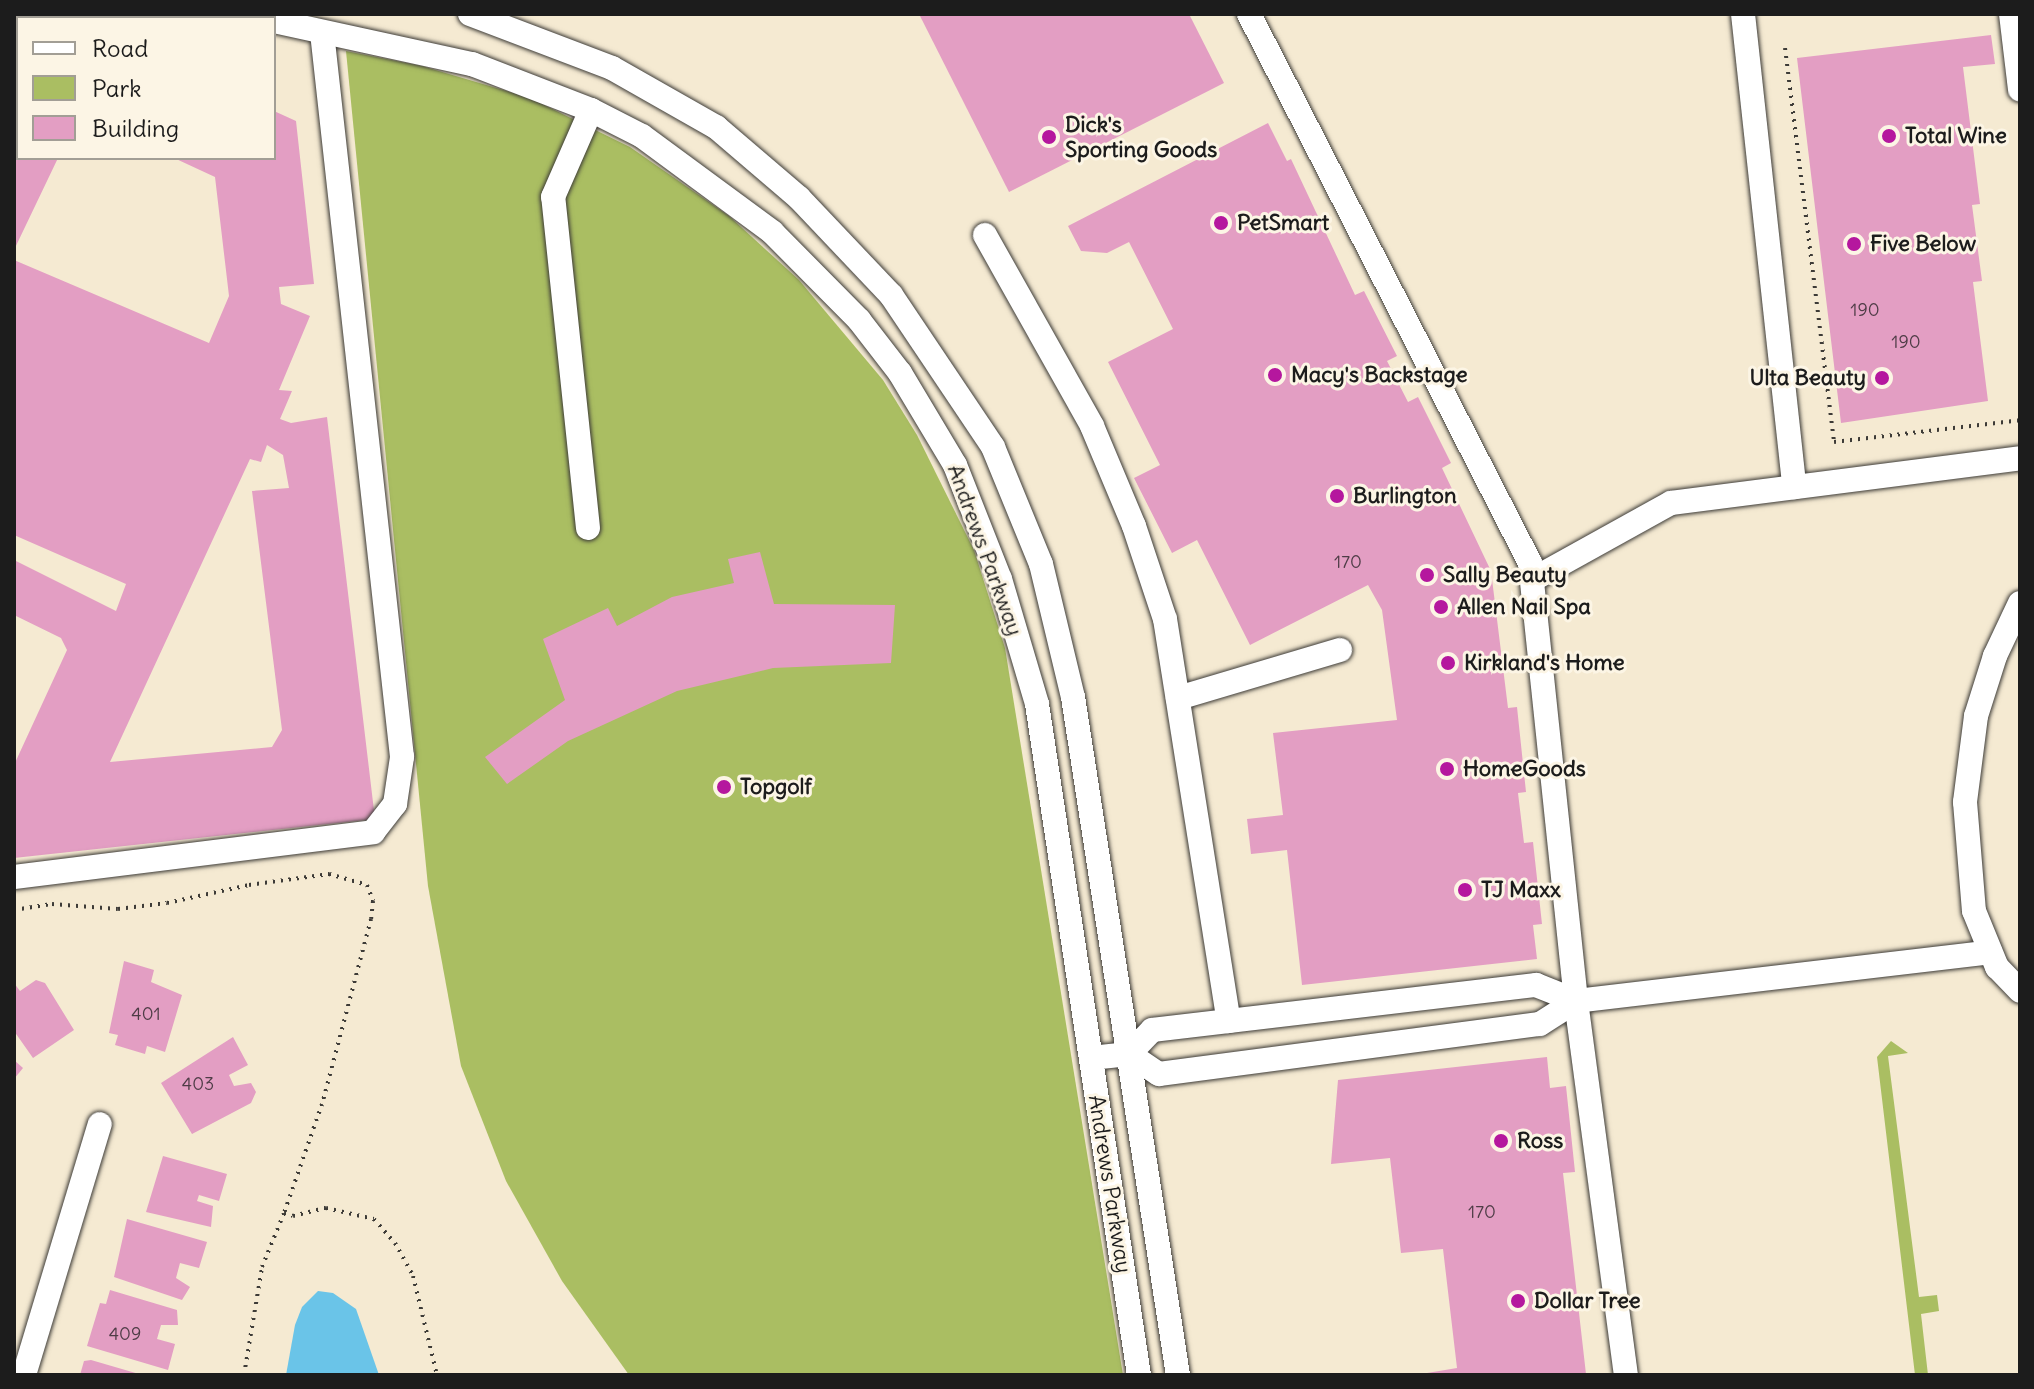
<!DOCTYPE html>
<html>
<head>
<meta charset="utf-8">
<style>
	body { margin:0 }
	#map { position:relative; width:2034px; height:1389px; overflow:hidden; background:#f5ead2; font-family:Delius,sans-serif }
	div>[style] { position:absolute }
	[style*='--x'] { left:calc(var(--x)*1px); top:calc(var(--y)*1px); width:calc(var(--w)*1px); rotate:calc(var(--a)*1deg) }
	.green>* { inset:0; background:#aabe62 }
	.water>* { inset:0; background:#6ac4e8 }
	.building>* { inset:0; background:#e39ec3 }
	.path>* { height:4px; margin-top:-2px; transform-origin:0; background:repeating-linear-gradient(90deg,#3d3b37 0 2px,transparent 0 8px) }
	.roads { filter:drop-shadow(0 0 2px #3d3b37) drop-shadow(0 0 2px #3d3b37) }
	.minor>* { height:24px; margin:-12px; padding:0 12px; transform-origin:12px; border-radius:12px; background:#fff }
	.dots>* { width:22px; height:22px; translate:-50% -50%; box-sizing:border-box; border:4px solid #fcf5e5; border-radius:50% }
	span { translate:-50% -50%; white-space:nowrap; text-align:center; line-height:1.15; -webkit-text-stroke:6px #fcf5e5; paint-order:stroke }
	.number-label { font-size:18px; color:#4e3c46 }
	.number-label span { -webkit-text-stroke-width:0 }
	.poi-label { font-size:22px; color:#1c1c1c; font-weight:700 }
	.left { translate:0 -50%; text-align:left }
	.right { translate:-100% -50%; text-align:right }
	.street-label { font-size:22px; color:#1c1c1c }
	.frame { position:absolute; inset:0; border:16px solid #1c1c1c; pointer-events:none }
	.legend { position:absolute; left:16px; top:16px; width:260px; height:144px; box-sizing:border-box; background:#fcf5e5; border:2px solid #a29e95; margin:0; padding:10px 14px; list-style:none; font-size:24px; color:#1c1c1c }
	.legend li { display:flex; align-items:center; gap:16px; height:40px }
	.legend b { width:40px; border:2px solid #a29e95 }
</style>
</head>
<body>
<div id="map">
	<div class="green">
		<i style="clip-path:polygon(346px 51px,422px 66px,530px 98px,630px 147px,729px 216px,799px 280px,883px 380px,917px 435px,974px 550px,1005px 648px,1123px 1375px,629px 1375px,562px 1281px,506px 1181px,461px 1066px,428px 886px)"></i>
		<i style="clip-path:polygon(1891px 1041px,1908px 1053px,1888px 1056px,1919px 1297px,1937px 1295px,1939px 1311px,1921px 1314px,1928px 1375px,1915px 1375px,1877px 1057px)"></i>
	</div>
	<div class="water">
		<i style="clip-path:polygon(318px 1291px,333px 1293px,356px 1309px,379px 1375px,286px 1375px,295px 1325px,302px 1307px)"></i>
	</div>
	<div class="building">
		<i style="clip-path:polygon(40px 14px,66px 14px,75px 18px,38px 18px)"></i>
		<i style="clip-path:polygon(919px 14px,1189px 14px,1224px 83px,1009px 192px)"></i>
		<i style="clip-path:polygon(1991px 35px,1995px 64px,1963px 67px,1980px 204px,1972px 205px,1982px 281px,1973px 282px,1988px 401px,1841px 423px,1797px 58px)"></i>
		<i style="clip-path:polygon(18px 60px,18px 158px,58px 158px,14px 250px)"></i>
		<i style="clip-path:polygon(evenodd,274px 111px,296px 121px,314px 284px,279px 287px,281px 304px,310px 316px,279px 390px,292px 391px,280px 419px,291px 423px,327px 417px,375px 819px,14px 858px,14px 765px,67px 650px,61px 638px,14px 615px,14px 560px,116px 611px,126px 584px,14px 535px,14px 260px,209px 343px,229px 296px,215px 177px,174px 158px,274px 158px,274px 111px,267px 445px,283px 455px,289px 488px,252px 491px,282px 730px,272px 747px,110px 762px,250px 459px,261px 462px,267px 445px)"></i>
		<i style="clip-path:polygon(1268px 123px,1287px 161px,1291px 159px,1355px 295px,1364px 291px,1397px 356px,1387px 361px,1408px 402px,1418px 397px,1451px 463px,1442px 468px,1491px 571px,1508px 708px,1517px 707px,1526px 792px,1518px 793px,1524px 843px,1533px 842px,1542px 924px,1533px 925px,1537px 959px,1302px 985px,1287px 850px,1251px 854px,1247px 819px,1283px 815px,1273px 733px,1397px 720px,1382px 610px,1368px 585px,1250px 645px,1197px 540px,1172px 553px,1134px 478px,1160px 465px,1108px 362px,1173px 329px,1129px 242px,1107px 253px,1081px 251px,1068px 226px)"></i>
		<i style="clip-path:polygon(760px 552px,774px 604px,895px 605px,891px 663px,773px 668px,677px 691px,568px 741px,507px 784px,485px 757px,565px 700px,543px 639px,608px 608px,617px 626px,672px 597px,734px 583px,728px 559px)"></i>
		<i style="clip-path:polygon(124px 961px,154px 970px,151px 982px,182px 995px,165px 1052px,147px 1046px,145px 1054px,115px 1045px,118px 1035px,109px 1033px)"></i>
		<i style="clip-path:polygon(36px 980px,45px 983px,74px 1030px,33px 1058px,14px 1031px,14px 983px,20px 991px)"></i>
		<i style="clip-path:polygon(233px 1037px,248px 1065px,229px 1075px,234px 1086px,251px 1083px,256px 1092px,251px 1103px,192px 1134px,161px 1083px)"></i>
		<i style="clip-path:polygon(1547px 1057px,1550px 1088px,1566px 1086px,1575px 1172px,1563px 1173px,1586px 1374px,1415px 1375px,1457px 1368px,1443px 1249px,1401px 1253px,1390px 1158px,1331px 1164px,1338px 1080px)"></i>
		<i style="clip-path:polygon(14px 1060px,23px 1068px,14px 1079px)"></i>
		<i style="clip-path:polygon(163px 1156px,227px 1174px,219px 1201px,199px 1195px,197px 1201px,213px 1206px,211px 1227px,146px 1212px)"></i>
		<i style="clip-path:polygon(127px 1219px,207px 1242px,199px 1268px,180px 1263px,176px 1278px,190px 1287px,182px 1300px,114px 1277px)"></i>
		<i style="clip-path:polygon(110px 1290px,177px 1310px,178px 1325px,161px 1325px,157px 1339px,175px 1344px,168px 1370px,87px 1346px,100px 1303px,106px 1304px)"></i>
		<i style="clip-path:polygon(91px 1360px,139px 1374px,139px 1375px,80px 1375px,84px 1361px)"></i>
	</div>
	<div class="path">
		<i style="--x:1785;--y:48;--w:397;--a:82.9"></i>
		<i style="--x:1834;--y:442;--w:187;--a:-6.7"></i>
		<i style="--x:14;--y:910;--w:38;--a:-9"></i>
		<i style="--x:52;--y:904;--w:66;--a:4.3"></i>
		<i style="--x:118;--y:909;--w:49;--a:-7"></i>
		<i style="--x:167;--y:903;--w:84;--a:-12.4"></i>
		<i style="--x:249;--y:885;--w:81;--a:-7.8"></i>
		<i style="--x:329;--y:874;--w:40;--a:16"></i>
		<i style="--x:367;--y:885;--w:17;--a:69"></i>
		<i style="--x:373;--y:901;--w:18;--a:96"></i>
		<i style="--x:371;--y:919;--w:191;--a:104.8"></i>
		<i style="--x:322;--y:1104;--w:115;--a:109.2"></i>
		<i style="--x:244;--y:1375;--w:109;--a:-80.5"></i>
		<i style="--x:262;--y:1267;--w:58;--a:-67.8"></i>
		<i style="--x:284;--y:1213;--w:9;--a:18"></i>
		<i style="--x:293;--y:1216;--w:34;--a:-14"></i>
		<i style="--x:326;--y:1208;--w:49;--a:12.9"></i>
		<i style="--x:374;--y:1219;--w:32;--a:49"></i>
		<i style="--x:395;--y:1243;--w:38;--a:61"></i>
		<i style="--x:413;--y:1276;--w:102;--a:76.4"></i>
	</div>
	<div class="roads">
		<div class="minor">
			<i style="--x:241;--y:14;--w:17;--a:13"></i>
			<i style="--x:470;--y:14;--w:152;--a:20.8"></i>
			<i style="--x:612;--y:68;--w:120;--a:29.6"></i>
			<i style="--x:716;--y:127;--w:109;--a:40.5"></i>
			<i style="--x:799;--y:198;--w:134;--a:46.5"></i>
			<i style="--x:891;--y:295;--w:183;--a:56.1"></i>
			<i style="--x:993;--y:447;--w:126;--a:67.7"></i>
			<i style="--x:1041;--y:564;--w:137;--a:76.5"></i>
			<i style="--x:1073;--y:697;--w:686;--a:81.2"></i>
			<i style="--x:1249;--y:14;--w:617;--a:62.89"></i>
			<i style="--x:1530;--y:563;--w:440;--a:84"></i>
			<i style="--x:1576;--y:1001;--w:377;--a:82.4"></i>
			<i style="--x:1743;--y:14;--w:476;--a:83.8"></i>
			<i style="--x:2011;--y:14;--w:76;--a:83.2"></i>
			<i style="--x:274;--y:21;--w:203;--a:12.3"></i>
			<i style="--x:472;--y:64;--w:128;--a:21.1"></i>
			<i style="--x:591;--y:110;--w:57;--a:27"></i>
			<i style="--x:642;--y:136;--w:162;--a:36.4"></i>
			<i style="--x:772;--y:232;--w:124;--a:45.3"></i>
			<i style="--x:859;--y:320;--w:67;--a:52.3"></i>
			<i style="--x:900;--y:373;--w:107;--a:59.1"></i>
			<i style="--x:955;--y:465;--w:123;--a:68.5"></i>
			<i style="--x:1000;--y:579;--w:130;--a:73.5"></i>
			<i style="--x:1037;--y:704;--w:679;--a:81.36"></i>
			<i style="--x:985;--y:235;--w:219;--a:60.7"></i>
			<i style="--x:1092;--y:426;--w:108;--a:67.2"></i>
			<i style="--x:1134;--y:526;--w:98;--a:71.6"></i>
			<i style="--x:1165;--y:619;--w:407;--a:81"></i>
			<i style="--x:588;--y:528;--w:333;--a:-96"></i>
			<i style="--x:553;--y:197;--w:95;--a:-66.4"></i>
			<i style="--x:1532;--y:580;--w:159;--a:-29"></i>
			<i style="--x:1671;--y:503;--w:352;--a:-7.3"></i>
			<i style="--x:2020;--y:603;--w:59;--a:115.3"></i>
			<i style="--x:1995;--y:656;--w:63;--a:107.6"></i>
			<i style="--x:1976;--y:716;--w:87;--a:97.3"></i>
			<i style="--x:1965;--y:802;--w:109;--a:85.3"></i>
			<i style="--x:1974;--y:911;--w:61;--a:67.7"></i>
			<i style="--x:1997;--y:967;--w:33;--a:46"></i>
			<i style="--x:1178;--y:698;--w:169;--a:-16.5"></i>
			<i style="--x:14;--y:877;--w:362;--a:-7.1"></i>
			<i style="--x:373;--y:832;--w:36;--a:-52"></i>
			<i style="--x:395;--y:804;--w:48;--a:-81.5"></i>
			<i style="--x:402;--y:757;--w:729;--a:-96.3"></i>
			<i style="--x:1129;--y:1054;--w:33;--a:-46"></i>
			<i style="--x:1152;--y:1030;--w:387;--a:-6.7"></i>
			<i style="--x:1536;--y:985;--w:43;--a:21.8"></i>
			<i style="--x:1091;--y:1058;--w:38;--a:-6"></i>
			<i style="--x:1129;--y:1054;--w:36;--a:34"></i>
			<i style="--x:1159;--y:1074;--w:384;--a:-7.5"></i>
			<i style="--x:1540;--y:1024;--w:43;--a:-32.6"></i>
			<i style="--x:1576;--y:1001;--w:417;--a:-6.7"></i>
			<i style="--x:24;--y:1375;--w:262;--a:-73.2"></i>
		</div>
	</div>
	<div class="dots">
		<i style="left:1889px;top:136px;background:#b5179e"></i>
		<i style="left:1049px;top:137px;background:#b5179e"></i>
		<i style="left:1221px;top:223px;background:#b5179e"></i>
		<i style="left:1854px;top:244px;background:#b5179e"></i>
		<i style="left:1275px;top:375px;background:#b5179e"></i>
		<i style="left:1882px;top:378px;background:#b5179e"></i>
		<i style="left:1337px;top:496px;background:#b5179e"></i>
		<i style="left:1427px;top:575px;background:#b5179e"></i>
		<i style="left:1441px;top:607px;background:#b5179e"></i>
		<i style="left:1448px;top:663px;background:#b5179e"></i>
		<i style="left:1447px;top:769px;background:#b5179e"></i>
		<i style="left:724px;top:787px;background:#b5179e"></i>
		<i style="left:1465px;top:890px;background:#b5179e"></i>
		<i style="left:1501px;top:1141px;background:#b5179e"></i>
		<i style="left:1518px;top:1301px;background:#b5179e"></i>
	</div>
	<div class="number-label">
		<span style="left:1865px;top:310px">190</span>
		<span style="left:1906px;top:342px">190</span>
		<span style="left:1348px;top:562px">170</span>
		<span style="left:146px;top:1014px">401</span>
		<span style="left:198px;top:1084px">403</span>
		<span style="left:1482px;top:1212px">170</span>
		<span style="left:125px;top:1334px">409</span>
	</div>
	<div class="poi-label">
		<span class="left" style="left:1065px;top:137px">Dick's<br>Sporting Goods</span>
		<span class="left" style="left:1905px;top:136px">Total Wine</span>
		<span class="left" style="left:1237px;top:223px">PetSmart</span>
		<span class="left" style="left:1870px;top:244px">Five Below</span>
		<span class="left" style="left:1291px;top:375px">Macy's Backstage</span>
		<span class="right" style="left:1866px;top:378px">Ulta Beauty</span>
		<span class="left" style="left:1353px;top:496px">Burlington</span>
		<span class="left" style="left:1443px;top:575px">Sally Beauty</span>
		<span class="left" style="left:1457px;top:607px">Allen Nail Spa</span>
		<span class="left" style="left:1464px;top:663px">Kirkland's Home</span>
		<span class="left" style="left:1463px;top:769px">HomeGoods</span>
		<span class="left" style="left:740px;top:787px">Topgolf</span>
		<span class="left" style="left:1481px;top:890px">TJ Maxx</span>
		<span class="left" style="left:1517px;top:1141px">Ross</span>
		<span class="left" style="left:1534px;top:1301px">Dollar Tree</span>
	</div>
	<div class="street-label">
		<span style="left:985px;top:550px;rotate:70deg">Andrews Parkway</span>
		<span style="left:1110px;top:1184px;rotate:81deg">Andrews Parkway</span>
	</div>
	<div class="frame"></div>
	<ul class="legend">
	<li><b style="height:10px;background:#fff"></b>Road</li>
	<li><b style="height:22px;background:#aabe62"></b>Park</li>
	<li><b style="height:22px;background:#e39ec3"></b>Building</li>
	</ul>
</div>
</body>
</html>
